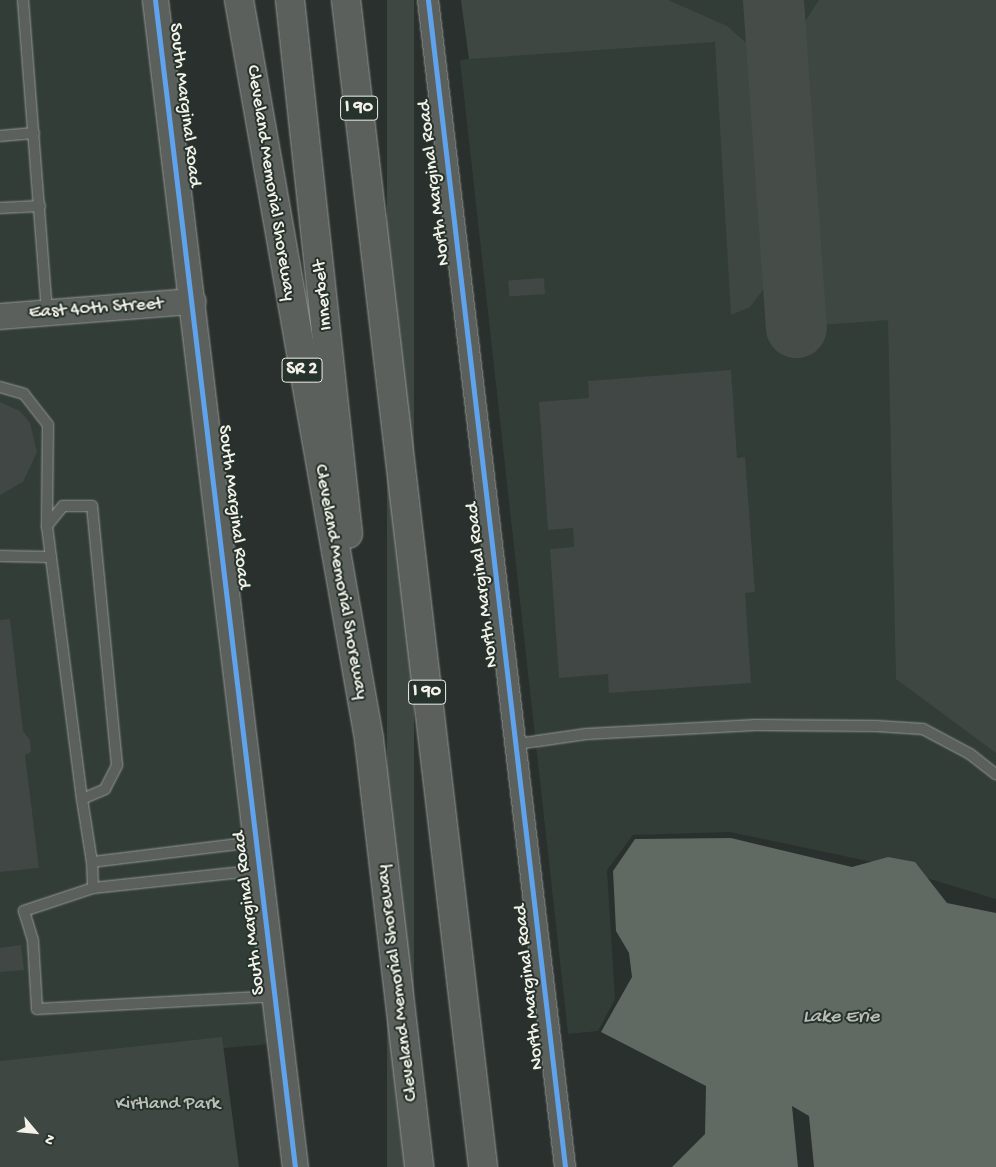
<!DOCTYPE html>
<html>
<head>
<meta charset="utf-8">
<style>
	body { margin:0 }
	#map { position:relative; width:996px; height:1167px; overflow:hidden; background:#29302d; font-family:"Gochi Hand",sans-serif }
	div>[style] { position:absolute }
	[style*='--x'] { left:calc(var(--x)*1px); top:calc(var(--y)*1px); width:calc(var(--w)*1px); rotate:calc(var(--a)*1deg) }
	.built>* { inset:0; background:#323d37 }
	.green>* { inset:0; background:#3e4742; transform-origin:0 0 }
	.water>* { inset:0; background:#616963 }
	.pier>* { inset:0; background:#29302d }
	.taxiway>* { height:61px; margin:-30.5px; padding:0 30.5px; transform-origin:30.5px; border-radius:30.5px; background:#464c48 }
	.building>* { inset:0; background:#414744; transform-origin:0 0 }
	.roads { filter:drop-shadow(0 0 1px #969996) drop-shadow(0 0 1px #969996) }
	.service>* { height:10px; margin:-5px; padding:0 5px; transform-origin:5px; border-radius:5px; background:#5c605c }
	.minor>* { height:20px; margin:-10px; padding:0 10px; transform-origin:10px; border-radius:10px; background:#5c605c }
	.tertiary>* { height:25px; margin:-12.5px; padding:0 12.5px; transform-origin:12.5px; border-radius:12.5px; background:#5c605c }
	.motorway>* { height:28px; margin:-14px; padding:0 14px; transform-origin:14px; border-radius:14px; background:#5c605c }
	.cycleway>* { height:5px; margin:-2.5px; padding:0 2.5px; transform-origin:2.5px; border-radius:2.5px; background:#60a3ed }
	span { translate:-50% -50%; white-space:nowrap; text-align:center; line-height:1.15; -webkit-text-stroke:4px #26332d; paint-order:stroke }
	.shield-label span { padding:1px 4px; background:#26332d; border:1px solid; border-radius:4px; -webkit-text-stroke-width:0 }
	.shield-label { font-size:18px; color:#f4f1e8; font-weight:700 }
	.street-label { font-size:19px; color:#f4f1e8 }
	.park-label { font-size:19px; color:#bebfb7 }
	.water-label { font-size:20px; color:#bcbdb5; font-style:italic }
	.north { position:absolute; left:10px; top:1107px; width:50px; height:50px; -webkit-text-stroke:4px #26332d; paint-order:stroke; rotate:118deg; font-size:14px; font-weight:700; line-height:20px; text-align:center; color:#f4f1e8 }
	.north::after { content:''; display:block; margin:auto; width:18px; height:22px; background:#f4f1e8; clip-path:polygon(50% 0,100% 100%,50% 72%,0 100%) }
</style>
</head>
<body>
<div id="map">
	<div class="built">
		<i style="clip-path:polygon(0 0,155px 0,281px 1043px,0 1068px)"></i>
		<i style="clip-path:polygon(461px 0,996px 0,996px 899px,877px 863px,730px 832px,633px 835px,607px 870px,615px 999px,598px 1031px,568px 1034px,460px 60px,469px 59px)"></i>
	</div>
	<div class="green">
		<i style="left:387px;top:0;width:27px;height:1175px"></i>
		<i style="clip-path:polygon(461px 0,668px 0,727px 26px,760px 55px,775px 274px,750px 307px,731px 315px,715px 42px,469px 59px)"></i>
		<i style="clip-path:polygon(819px 0,996px 0,996px 753px,896px 679px,888px 320px,821px 325px,804px 23px)"></i>
		<i style="clip-path:polygon(222px 1037px,239px 1167px,0 1167px,0 1061px)"></i>
	</div>
	<div class="water">
		<i style="clip-path:polygon(731px 838px,852px 867px,888px 857px,915px 862px,947px 903px,996px 913px,996px 1167px,672px 1167px,705px 1134px,706px 1086px,601px 1032px,632px 977px,629px 953px,616px 931px,613px 871px,635px 839px)"></i>
	</div>
	<div class="pier">
		<i style="clip-path:polygon(792px 1106px,809px 1116px,814px 1167px,798px 1167px)"></i>
	</div>
	<div class="taxiway">
		<i style="--x:773;--y:0;--w:328;--a:86"></i>
	</div>
	<div class="building">
		<i style="left:544px;top:278px;width:16px;height:36px;rotate:86deg"></i>
		<i style="clip-path:polygon(731px 370px,737px 458px,745px 457px,755px 592px,745px 593px,751px 683px,609px 693px,608px 674px,559px 678px,550px 549px,574px 547px,573px 528px,548px 530px,539px 402px,589px 398px,588px 381px)"></i>
		<i style="clip-path:polygon(0 402px,20px 411px,30px 423px,37px 452px,23px 482px,0 495px)"></i>
		<i style="clip-path:polygon(10px 619px,23px 731px,30px 740px,31px 752px,25px 755px,39px 868px,0 872px,0 620px)"></i>
		<i style="clip-path:polygon(21px 945px,24px 970px,0 972px,0 948px)"></i>
	</div>
	<div class="roads">
		<div class="service">
			<i style="--x:23;--y:0;--w:313;--a:85.6"></i>
			<i style="--x:0;--y:136;--w:34;--a:-5"></i>
			<i style="--x:0;--y:208;--w:40;--a:-2.9"></i>
			<i style="--x:0;--y:387;--w:25;--a:16"></i>
			<i style="--x:24;--y:394;--w:39;--a:52"></i>
			<i style="--x:48;--y:425;--w:101;--a:90.6"></i>
			<i style="--x:0;--y:556;--w:51;--a:1.1"></i>
			<i style="--x:517;--y:744;--w:70;--a:-8.2"></i>
			<i style="--x:586;--y:734;--w:170;--a:-3"></i>
			<i style="--x:756;--y:725;--w:120;--a:0.5"></i>
			<i style="--x:876;--y:726;--w:47;--a:3.7"></i>
			<i style="--x:923;--y:729;--w:53;--a:28"></i>
			<i style="--x:970;--y:754;--w:33;--a:38"></i>
			<i style="--x:82;--y:799;--w:25;--a:-23"></i>
			<i style="--x:105;--y:789;--w:27;--a:-63"></i>
			<i style="--x:117;--y:765;--w:260;--a:-95.5"></i>
			<i style="--x:92;--y:506;--w:29;--a:180"></i>
			<i style="--x:63;--y:506;--w:26;--a:129"></i>
			<i style="--x:47;--y:526;--w:275;--a:82.7"></i>
			<i style="--x:82;--y:799;--w:64;--a:81"></i>
			<i style="--x:261;--y:870;--w:169;--a:173.9"></i>
			<i style="--x:93;--y:888;--w:73;--a:161.6"></i>
			<i style="--x:24;--y:911;--w:31;--a:73"></i>
			<i style="--x:33;--y:941;--w:68;--a:86.6"></i>
			<i style="--x:37;--y:1009;--w:237;--a:-3.1"></i>
			<i style="--x:93;--y:888;--w:26;--a:-92"></i>
			<i style="--x:92;--y:862;--w:165;--a:-7"></i>
		</div>
		<div class="minor">
			<i style="--x:428;--y:0;--w:1175;--a:83.3"></i>
		</div>
		<div class="tertiary">
			<i style="--x:155;--y:0;--w:1175;--a:83.16"></i>
			<i style="--x:0;--y:316;--w:193;--a:-4.5"></i>
		</div>
		<div class="motorway">
			<i style="--x:239;--y:0;--w:750;--a:80.02"></i>
			<i style="--x:369;--y:739;--w:431;--a:83.3"></i>
			<i style="--x:290;--y:0;--w:537;--a:83.8"></i>
			<i style="--x:346;--y:0;--w:1175;--a:83.3"></i>
		</div>
	</div>
	<div class="cycleway">
		<i style="--x:155;--y:0;--w:1175;--a:83.16"></i>
		<i style="--x:428;--y:0;--w:1175;--a:83.3"></i>
	</div>
	<div class="shield-label">
		<span style="left:359px;top:108px">I 90</span>
		<span style="left:302px;top:370px">SR 2</span>
		<span style="left:427px;top:692px">I 90</span>
	</div>
	<div class="street-label">
		<span style="left:184px;top:105px;rotate:83deg">South Marginal Road</span>
		<span style="left:270px;top:183px;rotate:81deg">Cleveland Memorial Shoreway</span>
		<span style="left:435px;top:183px;rotate:-97deg">North Marginal Road</span>
		<span style="left:324px;top:295px;rotate:-96deg">Innerbelt</span>
		<span style="left:96px;top:309px;rotate:-4deg">East 40th Street</span>
		<span style="left:233px;top:507px;rotate:83deg">South Marginal Road</span>
		<span style="left:340px;top:582px;rotate:80deg">Cleveland Memorial Shoreway</span>
		<span style="left:483px;top:585px;rotate:-97deg">North Marginal Road</span>
		<span style="left:250px;top:913px;rotate:-97deg">South Marginal Road</span>
		<span style="left:398px;top:983px;rotate:-97deg">Cleveland Memorial Shoreway</span>
		<span style="left:530px;top:987px;rotate:-96deg">North Marginal Road</span>
	</div>
	<div class="park-label">
		<span style="left:168px;top:1105px">Kirtland Park</span>
	</div>
	<div class="water-label">
		<span style="left:841px;top:1017px">Lake Erie</span>
	</div>
	<div class="north">N</div>
</div>
</body>
</html>
